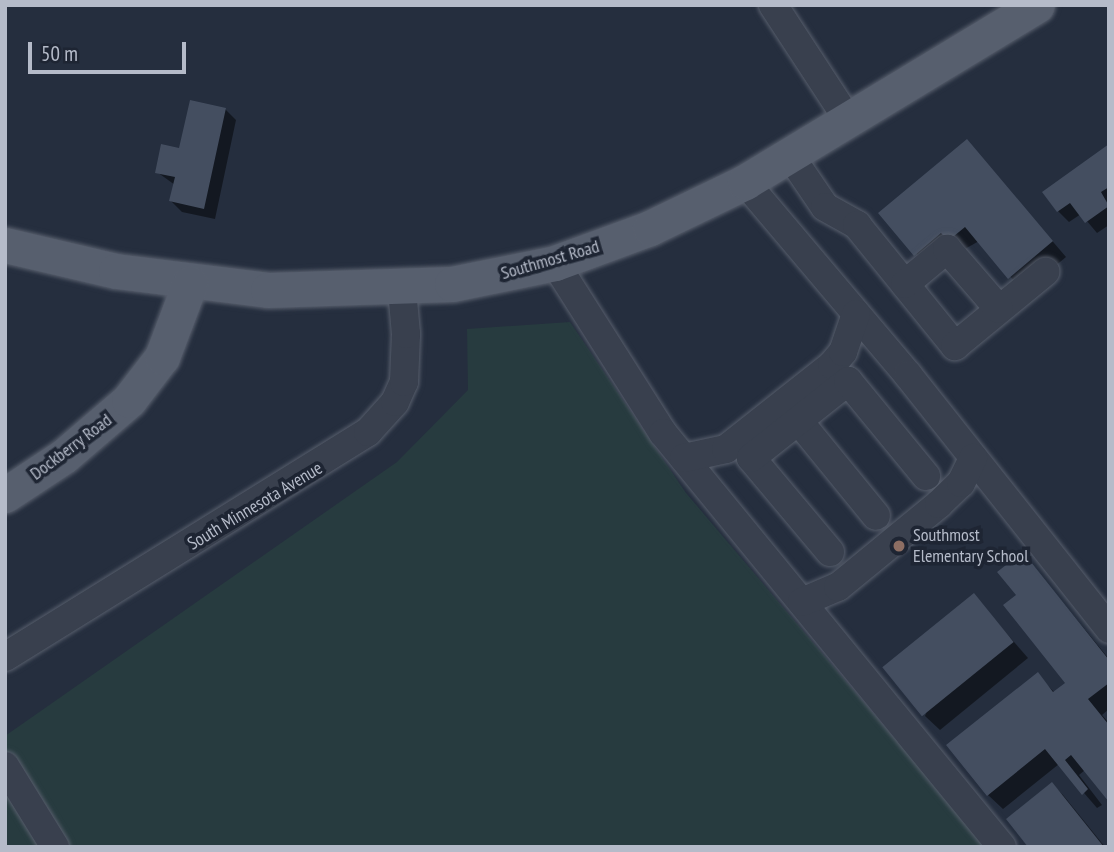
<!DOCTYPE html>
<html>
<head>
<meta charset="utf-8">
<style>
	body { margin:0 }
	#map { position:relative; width:1114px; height:852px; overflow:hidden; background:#252e3e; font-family:"PT Sans Narrow",sans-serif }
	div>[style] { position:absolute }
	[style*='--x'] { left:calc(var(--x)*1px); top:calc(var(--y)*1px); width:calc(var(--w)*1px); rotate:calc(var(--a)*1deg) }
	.green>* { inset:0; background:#273b3f }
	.shadow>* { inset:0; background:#0007 }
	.building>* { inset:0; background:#444e60; transform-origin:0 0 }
	.roads { filter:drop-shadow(0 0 2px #575e6c) drop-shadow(0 0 2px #575e6c) }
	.minor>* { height:28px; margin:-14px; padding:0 14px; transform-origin:14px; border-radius:14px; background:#39404e }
	.major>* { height:35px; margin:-17.5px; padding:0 17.5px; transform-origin:17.5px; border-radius:17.5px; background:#575f6e }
	.dots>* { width:19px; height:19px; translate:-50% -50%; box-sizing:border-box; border:4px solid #1e2533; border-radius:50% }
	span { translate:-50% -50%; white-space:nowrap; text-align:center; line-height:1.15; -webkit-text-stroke:7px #1e2533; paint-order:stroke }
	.street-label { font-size:18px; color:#b5bbc9 }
	.poi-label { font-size:18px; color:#b5bbc9 }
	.left { translate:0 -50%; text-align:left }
	.frame { position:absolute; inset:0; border:7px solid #b5bbc9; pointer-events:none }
	.scale { position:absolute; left:28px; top:42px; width:158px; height:32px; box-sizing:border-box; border:4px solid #b5bbc9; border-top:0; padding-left:9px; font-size:21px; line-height:24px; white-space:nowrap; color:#b5bbc9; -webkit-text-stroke:5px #1e2533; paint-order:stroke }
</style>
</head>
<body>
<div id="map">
	<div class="green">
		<i style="clip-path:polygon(570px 322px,686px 493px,987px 847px,5px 847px,5px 736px,397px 462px,468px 390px,467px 329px)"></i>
	</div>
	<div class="shadow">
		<i style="clip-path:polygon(225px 109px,236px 120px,215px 219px,182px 212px,171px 201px,175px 185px,157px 172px)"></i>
		<i style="clip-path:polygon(967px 141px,1066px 257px,1024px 292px,979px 241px,930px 269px,881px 213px)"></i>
		<i style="clip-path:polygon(1109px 146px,1109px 225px,1097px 233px,1081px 214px,1069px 222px,1058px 211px)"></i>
		<i style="clip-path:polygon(1023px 554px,1109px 659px,1109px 709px,1102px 715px,1109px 723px,1109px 799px,1085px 770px,1079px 775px,1102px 805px,1097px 808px,1059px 764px,1003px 809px,988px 795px,1037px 674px,1055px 693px,1067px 683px,1018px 596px)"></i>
		<i style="clip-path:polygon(973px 595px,1028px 658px,940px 730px,925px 716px)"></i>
		<i style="clip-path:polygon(1052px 784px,1063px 795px,1105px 847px,1030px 847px)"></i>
	</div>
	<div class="building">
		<i style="clip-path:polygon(190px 100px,226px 108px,204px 209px,169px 201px,175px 177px,155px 173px,161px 144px,179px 148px)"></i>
		<i style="clip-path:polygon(967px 139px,1053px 241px,1008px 279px,965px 227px,948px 241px,941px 233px,914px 256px,878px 213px)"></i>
		<i style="clip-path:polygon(1109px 144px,1109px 187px,1101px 192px,1109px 206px,1085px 223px,1070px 203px,1057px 212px,1042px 192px)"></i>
		<i style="clip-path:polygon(1023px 552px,1109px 660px,1109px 683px,1088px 699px,1109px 725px,1109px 802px,1071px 755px,1065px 760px,1088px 789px,1082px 795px,1045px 749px,987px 796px,946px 745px,1038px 672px,1053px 692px,1065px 683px,1003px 605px,1016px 595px,997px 572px)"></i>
		<i style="left:974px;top:593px;width:63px;height:118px;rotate:51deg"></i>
		<i style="clip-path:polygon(1052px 782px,1104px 847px,1028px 847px,1006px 819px)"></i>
	</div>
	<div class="roads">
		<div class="minor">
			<i style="--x:773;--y:5;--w:139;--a:56.8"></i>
			<i style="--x:791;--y:157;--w:60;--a:55.8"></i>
			<i style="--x:825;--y:207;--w:37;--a:29"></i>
			<i style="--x:857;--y:225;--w:156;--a:51"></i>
			<i style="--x:955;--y:346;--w:117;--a:-39.4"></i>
			<i style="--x:745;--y:182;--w:253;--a:49.8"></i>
			<i style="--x:908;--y:375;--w:324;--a:51.6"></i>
			<i style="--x:555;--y:263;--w:201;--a:57.6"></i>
			<i style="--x:663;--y:433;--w:535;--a:50.69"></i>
			<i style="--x:905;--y:284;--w:55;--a:-39.8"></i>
			<i style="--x:947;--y:249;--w:79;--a:49.1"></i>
			<i style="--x:788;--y:408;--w:139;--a:50.8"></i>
			<i style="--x:684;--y:458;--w:43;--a:-12.1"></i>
			<i style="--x:726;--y:449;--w:135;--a:-38.4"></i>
			<i style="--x:832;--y:365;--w:17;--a:-50"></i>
			<i style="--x:843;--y:352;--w:40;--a:-71.1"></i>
			<i style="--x:830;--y:552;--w:123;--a:-130"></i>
			<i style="--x:751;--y:458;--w:124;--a:-38.4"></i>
			<i style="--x:848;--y:381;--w:123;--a:50.6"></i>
			<i style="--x:802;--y:602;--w:39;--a:-23"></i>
			<i style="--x:838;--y:587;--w:131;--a:-39.4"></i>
			<i style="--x:939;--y:504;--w:30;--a:-44"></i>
			<i style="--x:961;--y:483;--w:28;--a:-64"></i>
			<i style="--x:5;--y:657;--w:427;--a:-31.8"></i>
			<i style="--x:368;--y:432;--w:40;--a:-48"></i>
			<i style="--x:395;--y:402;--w:22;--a:-66"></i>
			<i style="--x:404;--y:382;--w:48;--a:-87.6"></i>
			<i style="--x:406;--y:334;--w:45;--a:-95.1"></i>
			<i style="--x:5;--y:766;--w:95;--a:58.3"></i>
		</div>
		<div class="major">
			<i style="--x:5;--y:245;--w:114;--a:13.2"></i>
			<i style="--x:116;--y:271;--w:153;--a:7.1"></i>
			<i style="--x:268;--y:290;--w:184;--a:-1.9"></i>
			<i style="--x:452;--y:284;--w:105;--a:-11.5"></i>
			<i style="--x:555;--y:263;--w:101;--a:-20.2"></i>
			<i style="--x:650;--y:228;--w:106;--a:-25.8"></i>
			<i style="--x:745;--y:182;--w:341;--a:-31.2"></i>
			<i style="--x:5;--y:495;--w:71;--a:-33.5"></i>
			<i style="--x:64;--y:456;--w:86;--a:-40.7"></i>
			<i style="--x:129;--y:400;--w:54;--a:-52.5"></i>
			<i style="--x:162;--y:357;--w:79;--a:-69.3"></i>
		</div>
	</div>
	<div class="dots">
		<i style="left:899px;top:546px;background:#8d6e63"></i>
	</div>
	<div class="street-label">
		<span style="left:550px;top:260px;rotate:-16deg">Southmost Road</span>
		<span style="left:71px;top:447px;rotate:-37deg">Dockberry Road</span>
		<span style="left:255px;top:506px;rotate:-31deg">South Minnesota Avenue</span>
	</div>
	<div class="poi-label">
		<span class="left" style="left:913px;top:546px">Southmost<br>Elementary School</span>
	</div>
	<div class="frame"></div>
	<div class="scale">50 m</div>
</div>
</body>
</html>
